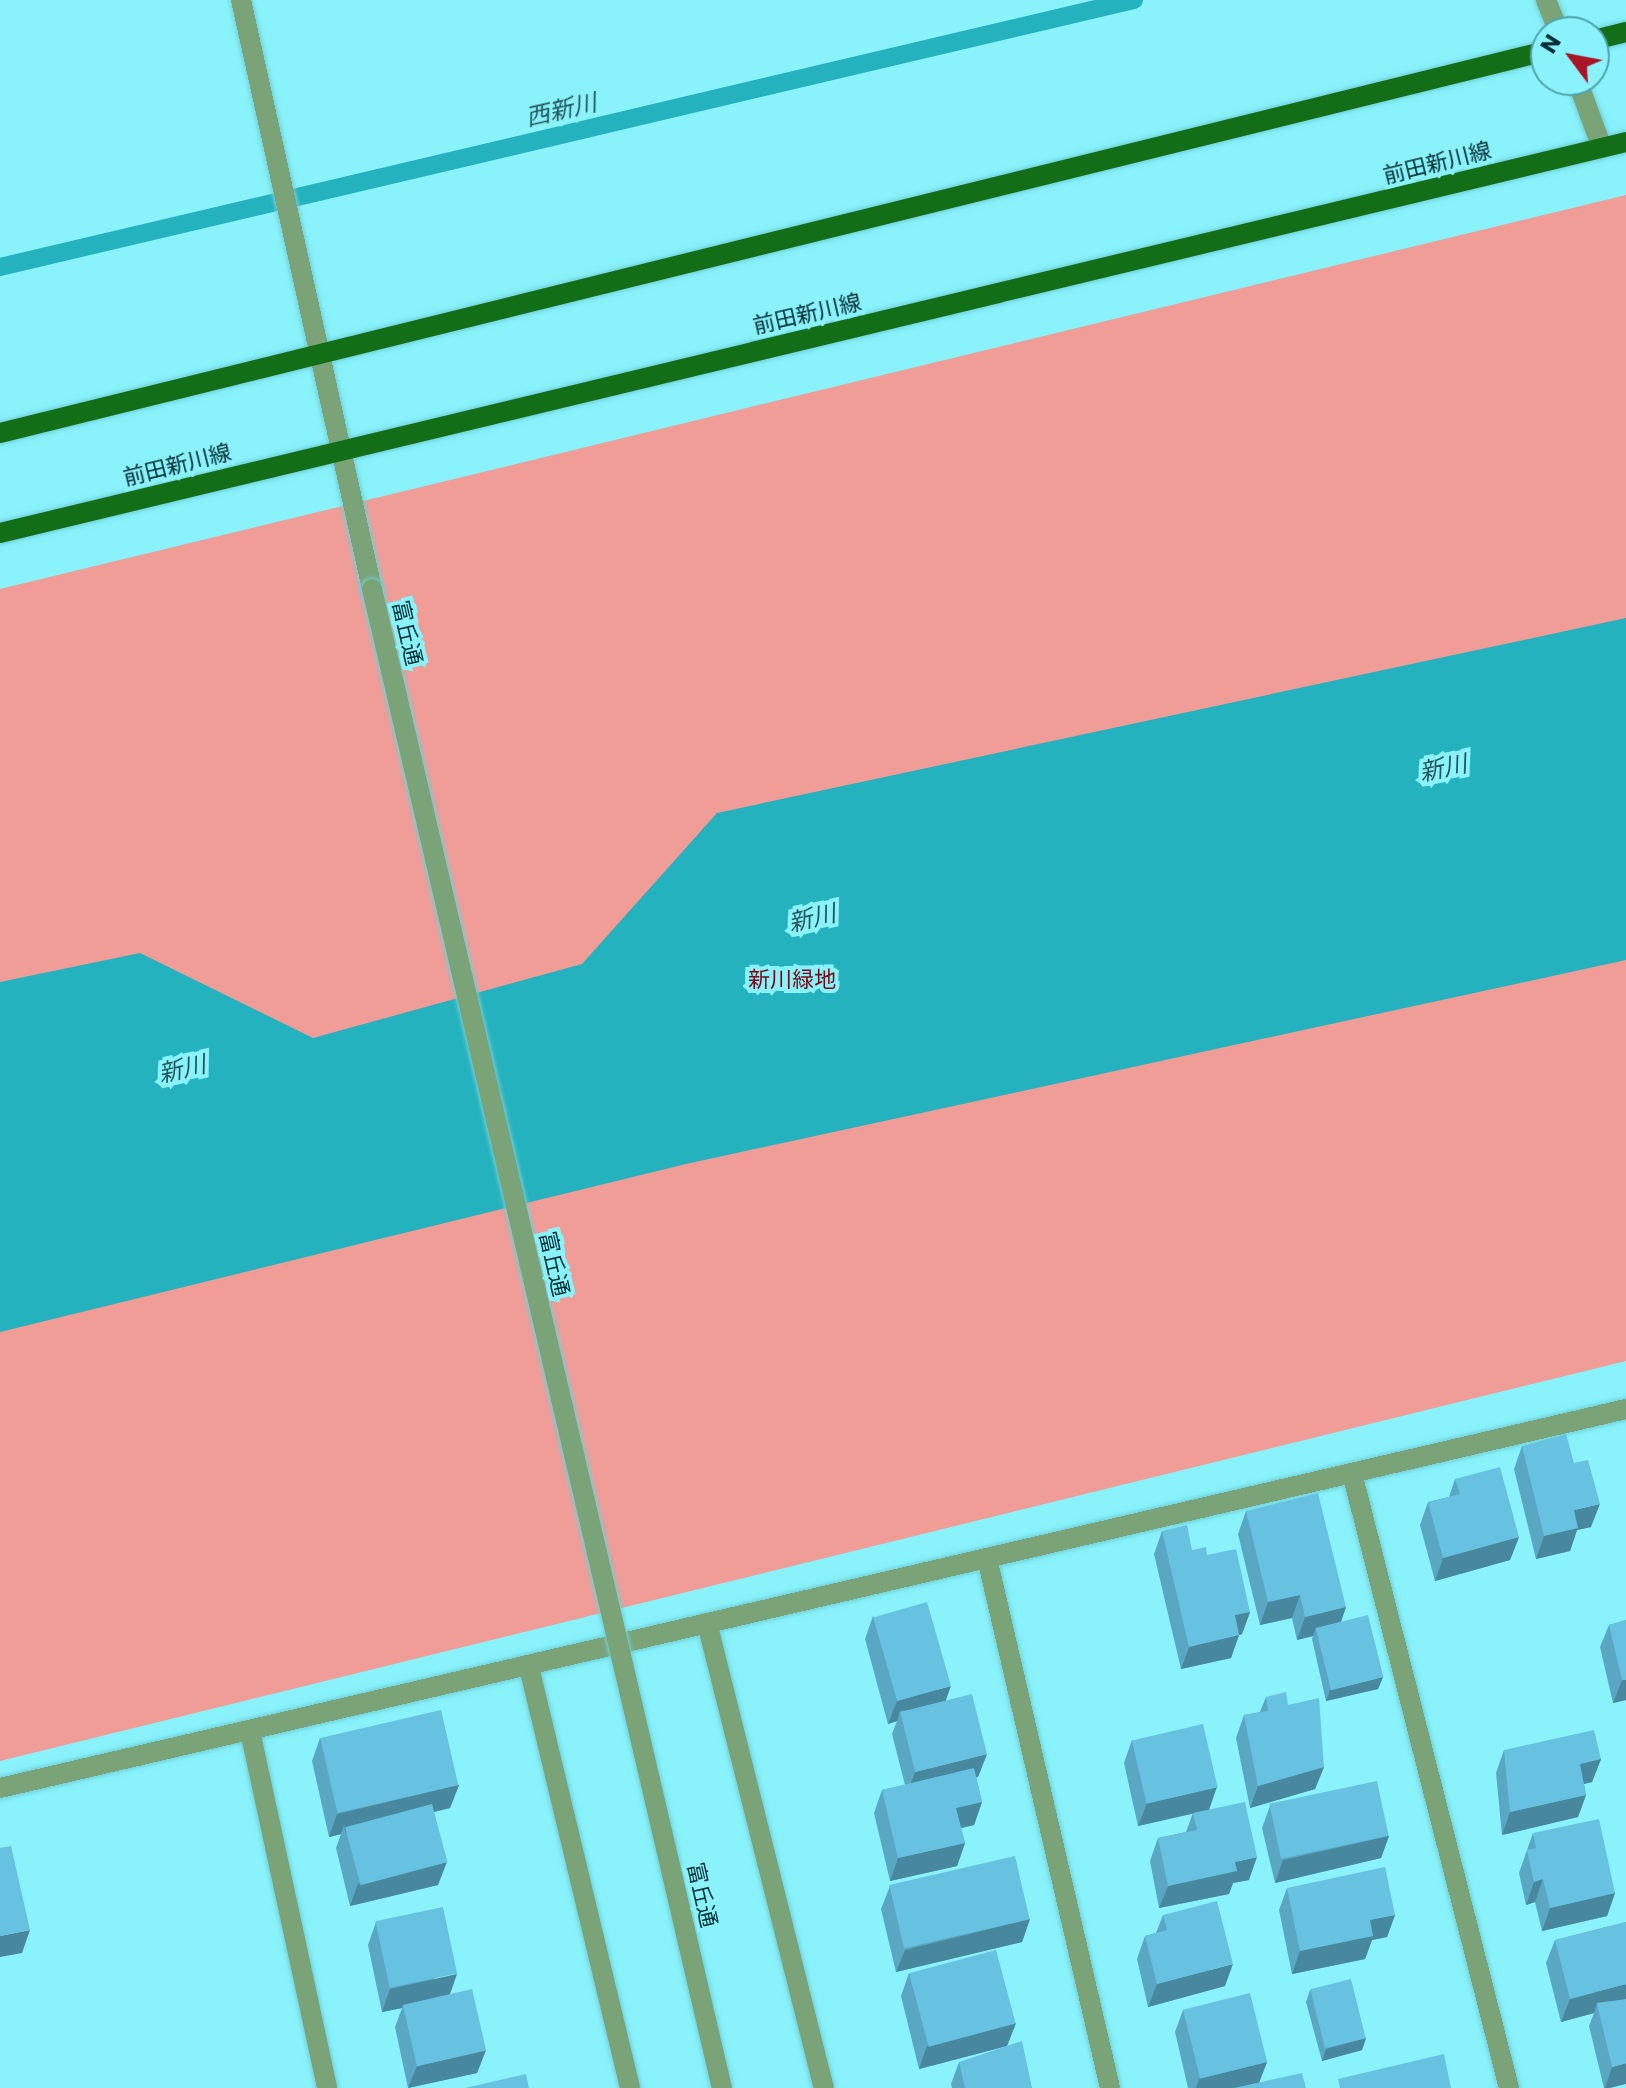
<!DOCTYPE html>
<html>
<head>
<meta charset="utf-8">
<style>
	body { margin:0 }
	#map { position:relative; width:1626px; height:2088px; overflow:hidden; background:#89f2fb; font-family:Poppins,"Noto Sans JP",sans-serif }
	div>[style] { position:absolute }
	[style*='--x'] { left:calc(var(--x)*1px); top:calc(var(--y)*1px); width:calc(var(--w)*1px); rotate:calc(var(--a)*1deg) }
	.green>* { inset:0; background:#f09c97 }
	.water>* { inset:0; background:#23b2be }
	.stream>* { height:18px; margin:-9px; padding:0 9px; transform-origin:9px; border-radius:9px; background:#23b2be }
	.roads { filter:drop-shadow(0 0 2px #70cfd7) drop-shadow(0 0 2px #70cfd7) }
	.minor>* { height:20px; margin:-10px; padding:0 10px; transform-origin:10px; border-radius:10px; background:#7aa377 }
	.tertiary>* { height:20px; margin:-10px; padding:0 10px; transform-origin:10px; border-radius:10px; background:#7aa377 }
	.primary>* { height:20px; margin:-10px; padding:0 10px; transform-origin:10px; border-radius:10px; background:#136f17 }
	.bridges { filter:drop-shadow(0 0 2px #70cfd7) drop-shadow(0 0 2px #70cfd7) }
	.tertiary-bridge>* { height:20px; margin:-10px; padding:0 10px; transform-origin:10px; border-radius:10px; background:#7aa377 }
	.wall>* { inset:0; background:#59a7c2 }
	.shaded-wall>* { inset:0; background:#48889e }
	.building>* { inset:0; background:#67c2e2; transform-origin:0 0 }
	span { translate:-50% -50%; white-space:nowrap; text-align:center; line-height:1.15; -webkit-text-stroke:8px #89f2fb; paint-order:stroke }
	.street-label { font-size:22px; color:#002e32 }
	.park-label { font-size:22px; color:#790817 }
	.water-label { font-size:24px; color:#22585d; font-style:italic }
	.north { position:absolute; left:1530px; top:16px; width:80px; height:80px; box-sizing:border-box; background:#89f2fb; border:2px solid #52a4ab; border-radius:50%; rotate:302deg; font-size:22px; font-weight:700; line-height:32px; text-align:center; color:#002e32 }
	.north::after { content:''; display:block; margin:auto; width:28px; height:36px; background:#aa1526; clip-path:polygon(50% 0,100% 100%,50% 72%,0 100%) }
</style>
</head>
<body>
<div id="map">
	<div class="green">
		<i style="clip-path:polygon(1626px 195px,1626px 1361px,0 1761px,0 589px)"></i>
	</div>
	<div class="water">
		<i style="clip-path:polygon(1626px 618px,1626px 960px,686px 1164px,0 1332px,0 982px,140px 953px,313px 1038px,582px 964px,717px 813px)"></i>
	</div>
	<div class="stream">
		<i style="--x:0;--y:267;--w:1165;--a:-13.25"></i>
	</div>
	<div class="roads">
		<div class="minor">
			<i style="--x:1546;--y:0;--w:35;--a:68"></i>
			<i style="--x:1577;--y:80;--w:72;--a:69.8"></i>
			<i style="--x:1352;--y:1473;--w:635;--a:75.68"></i>
			<i style="--x:987;--y:1558;--w:544;--a:76.93"></i>
			<i style="--x:707;--y:1623;--w:479;--a:75.9"></i>
			<i style="--x:529;--y:1667;--w:433;--a:76.5"></i>
			<i style="--x:250;--y:1731;--w:365;--a:77.8"></i>
			<i style="--x:0;--y:1788;--w:1670;--a:-13.12"></i>
		</div>
		<div class="tertiary">
			<i style="--x:241;--y:0;--w:603;--a:77.46"></i>
		</div>
		<div class="primary">
			<i style="--x:1594;--y:40;--w:33;--a:-14"></i>
			<i style="--x:0;--y:433;--w:1592;--a:-13.88"></i>
			<i style="--x:0;--y:533;--w:1672;--a:-13.52"></i>
		</div>
	</div>
	<div class="bridges">
		<div class="tertiary-bridge">
			<i style="--x:372;--y:589;--w:1539;--a:76.86"></i>
		</div>
	</div>
	<div class="wall">
		<i style="clip-path:polygon(1522px 1446px,1591px 1527px,1577px 1530px,1570px 1551px,1536px 1559px,1514px 1469px)"></i>
		<i style="clip-path:polygon(1455px 1479px,1519px 1537px,1510px 1560px,1435px 1581px,1420px 1525px,1428px 1502px,1449px 1497px)"></i>
		<i style="clip-path:polygon(1246px 1511px,1346px 1607px,1341px 1622px,1383px 1677px,1378px 1689px,1326px 1701px,1312px 1639px,1313px 1636px,1297px 1640px,1292px 1618px,1260px 1625px,1238px 1534px)"></i>
		<i style="clip-path:polygon(1162px 1531px,1192px 1550px,1207px 1555px,1250px 1612px,1242px 1634px,1239px 1635px,1231px 1658px,1181px 1669px,1154px 1554px)"></i>
		<i style="clip-path:polygon(873px 1616px,946px 1700px,987px 1754px,978px 1777px,976px 1777px,982px 1802px,974px 1825px,961px 1828px,965px 1843px,957px 1866px,890px 1881px,874px 1813px,882px 1790px,905px 1785px,892px 1734px,897px 1721px,888px 1724px,865px 1639px)"></i>
		<i style="clip-path:polygon(1626px 1620px,1626px 1700px,1613px 1703px,1600px 1647px,1609px 1625px)"></i>
		<i style="clip-path:polygon(1266px 1697px,1288px 1705px,1324px 1767px,1315px 1789px,1250px 1808px,1236px 1738px,1244px 1715px,1260px 1712px)"></i>
		<i style="clip-path:polygon(320px 1738px,459px 1785px,450px 1808px,434px 1812px,438px 1885px,350px 1906px,336px 1848px,341px 1834px,329px 1837px,312px 1761px)"></i>
		<i style="clip-path:polygon(1132px 1740px,1209px 1810px,1249px 1880px,1233px 1883px,1229px 1894px,1159px 1908px,1150px 1861px,1158px 1838px,1186px 1832px,1193px 1813px,1138px 1826px,1124px 1763px)"></i>
		<i style="clip-path:polygon(1504px 1750px,1601px 1759px,1592px 1782px,1584px 1784px,1586px 1795px,1578px 1817px,1502px 1835px,1496px 1773px)"></i>
		<i style="clip-path:polygon(1270px 1806px,1389px 1836px,1381px 1858px,1275px 1883px,1262px 1828px)"></i>
		<i style="clip-path:polygon(1533px 1833px,1615px 1893px,1607px 1916px,1542px 1931px,1535px 1902px,1526px 1905px,1519px 1873px)"></i>
		<i style="clip-path:polygon(890px 1886px,1030px 1919px,1022px 1942px,896px 1972px,881px 1909px)"></i>
		<i style="clip-path:polygon(1287px 1888px,1395px 1915px,1387px 1937px,1372px 1940px,1365px 1959px,1292px 1974px,1279px 1910px)"></i>
		<i style="clip-path:polygon(1163px 1915px,1225px 1986px,1148px 2007px,1137px 1959px,1145px 1936px,1156px 1933px)"></i>
		<i style="clip-path:polygon(376px 1922px,450px 1994px,486px 2050px,477px 2073px,408px 2088px,395px 2027px,402px 2008px,382px 2012px,368px 1945px)"></i>
		<i style="clip-path:polygon(1626px 1922px,1610px 2088px,1604px 2088px,1589px 2026px,1594px 2013px,1561px 2022px,1546px 1963px,1555px 1940px)"></i>
		<i style="clip-path:polygon(909px 1973px,1016px 2023px,1007px 2046px,919px 2069px,901px 1996px)"></i>
		<i style="clip-path:polygon(1310px 1990px,1366px 2038px,1362px 2050px,1322px 2061px,1306px 2002px)"></i>
		<i style="clip-path:polygon(1183px 2010px,1267px 2062px,1259px 2083px,1306px 2088px,1188px 2088px,1175px 2032px)"></i>
		<i style="clip-path:polygon(959px 2062px,1032px 2088px,952px 2088px,951px 2084px)"></i>
	</div>
	<div class="shaded-wall">
		<i style="clip-path:polygon(1600px 1504px,1591px 1527px,1577px 1530px,1570px 1551px,1536px 1559px,1544px 1536px,1574px 1510px)"></i>
		<i style="clip-path:polygon(1519px 1537px,1510px 1560px,1435px 1581px,1443px 1558px)"></i>
		<i style="clip-path:polygon(1300px 1595px,1292px 1618px,1260px 1625px,1268px 1602px)"></i>
		<i style="clip-path:polygon(1346px 1607px,1338px 1630px,1316px 1628px,1313px 1636px,1297px 1640px,1305px 1617px)"></i>
		<i style="clip-path:polygon(1250px 1612px,1242px 1634px,1239px 1635px,1231px 1658px,1181px 1669px,1189px 1647px,1235px 1615px)"></i>
		<i style="clip-path:polygon(1383px 1677px,1378px 1689px,1326px 1701px,1330px 1690px)"></i>
		<i style="clip-path:polygon(1622px 1680px,1626px 1680px,1626px 1700px,1613px 1703px)"></i>
		<i style="clip-path:polygon(951px 1686px,943px 1708px,900px 1711px,897px 1721px,888px 1724px,897px 1701px)"></i>
		<i style="clip-path:polygon(987px 1754px,978px 1777px,907px 1794px,915px 1772px)"></i>
		<i style="clip-path:polygon(1601px 1759px,1592px 1782px,1571px 1787px,1580px 1764px)"></i>
		<i style="clip-path:polygon(1324px 1767px,1315px 1789px,1250px 1808px,1258px 1786px)"></i>
		<i style="clip-path:polygon(459px 1785px,450px 1808px,346px 1833px,344px 1825px,341px 1834px,329px 1837px,337px 1814px)"></i>
		<i style="clip-path:polygon(1217px 1787px,1209px 1810px,1138px 1826px,1147px 1803px)"></i>
		<i style="clip-path:polygon(1586px 1795px,1578px 1817px,1502px 1835px,1510px 1812px)"></i>
		<i style="clip-path:polygon(982px 1802px,974px 1825px,948px 1831px,956px 1808px)"></i>
		<i style="clip-path:polygon(1389px 1836px,1381px 1858px,1275px 1883px,1283px 1860px)"></i>
		<i style="clip-path:polygon(965px 1843px,957px 1866px,890px 1881px,898px 1858px)"></i>
		<i style="clip-path:polygon(1257px 1857px,1249px 1880px,1233px 1883px,1229px 1894px,1159px 1908px,1168px 1886px,1235px 1862px)"></i>
		<i style="clip-path:polygon(447px 1862px,438px 1885px,350px 1906px,358px 1884px)"></i>
		<i style="clip-path:polygon(1543px 1879px,1535px 1902px,1526px 1905px,1534px 1882px)"></i>
		<i style="clip-path:polygon(1615px 1893px,1607px 1916px,1542px 1931px,1550px 1908px)"></i>
		<i style="clip-path:polygon(1395px 1915px,1387px 1937px,1372px 1940px,1365px 1959px,1292px 1974px,1300px 1951px,1370px 1920px)"></i>
		<i style="clip-path:polygon(1030px 1919px,1022px 1942px,896px 1972px,905px 1950px)"></i>
		<i style="clip-path:polygon(30px 1930px,22px 1953px,0 1957px,0 1936px)"></i>
		<i style="clip-path:polygon(1233px 1964px,1225px 1986px,1148px 2007px,1157px 1984px)"></i>
		<i style="clip-path:polygon(457px 1974px,449px 1997px,403px 2005px,402px 2008px,382px 2012px,390px 1989px)"></i>
		<i style="clip-path:polygon(1626px 1984px,1626px 2004px,1597px 2003px,1594px 2013px,1561px 2022px,1570px 1999px)"></i>
		<i style="clip-path:polygon(1016px 2023px,1007px 2046px,919px 2069px,927px 2046px)"></i>
		<i style="clip-path:polygon(1366px 2038px,1362px 2050px,1322px 2061px,1326px 2049px)"></i>
		<i style="clip-path:polygon(486px 2050px,477px 2073px,408px 2088px,417px 2066px)"></i>
		<i style="clip-path:polygon(1267px 2062px,1258px 2085px,1247px 2088px,1196px 2088px,1199px 2079px)"></i>
		<i style="clip-path:polygon(1626px 2063px,1626px 2084px,1610px 2088px,1605px 2088px,1612px 2067px)"></i>
	</div>
	<div class="building">
		<i style="clip-path:polygon(1566px 1434px,1574px 1463px,1588px 1460px,1600px 1504px,1574px 1510px,1578px 1528px,1544px 1536px,1522px 1446px)"></i>
		<i style="clip-path:polygon(1500px 1467px,1519px 1537px,1443px 1558px,1428px 1502px,1460px 1494px,1455px 1479px)"></i>
		<i style="clip-path:polygon(1318px 1493px,1346px 1607px,1305px 1617px,1300px 1595px,1268px 1602px,1246px 1511px)"></i>
		<i style="clip-path:polygon(1187px 1525px,1192px 1550px,1206px 1547px,1207px 1555px,1236px 1549px,1250px 1612px,1235px 1615px,1239px 1635px,1189px 1647px,1162px 1531px)"></i>
		<i style="left:927px;top:1602px;width:87px;height:56px;rotate:74deg"></i>
		<i style="left:1368px;top:1615px;width:64px;height:54px;rotate:76deg"></i>
		<i style="clip-path:polygon(1626px 1620px,1626px 1680px,1622px 1680px,1609px 1625px)"></i>
		<i style="clip-path:polygon(1286px 1692px,1288px 1705px,1319px 1698px,1324px 1767px,1258px 1786px,1244px 1715px,1268px 1711px,1266px 1697px)"></i>
		<i style="left:972px;top:1694px;width:62px;height:74px;rotate:76deg"></i>
		<i style="left:441px;top:1710px;width:77px;height:124px;rotate:77deg"></i>
		<i style="left:1203px;top:1724px;width:65px;height:73px;rotate:77deg"></i>
		<i style="clip-path:polygon(1594px 1730px,1601px 1759px,1580px 1764px,1586px 1795px,1510px 1812px,1504px 1750px)"></i>
		<i style="clip-path:polygon(974px 1768px,982px 1802px,956px 1808px,965px 1843px,898px 1858px,882px 1790px)"></i>
		<i style="left:1377px;top:1781px;width:56px;height:110px;rotate:78deg"></i>
		<i style="clip-path:polygon(1245px 1802px,1257px 1857px,1235px 1862px,1237px 1871px,1168px 1886px,1158px 1838px,1197px 1830px,1193px 1813px)"></i>
		<i style="left:432px;top:1804px;width:60px;height:90px;rotate:75deg"></i>
		<i style="clip-path:polygon(1599px 1819px,1615px 1893px,1550px 1908px,1543px 1879px,1534px 1882px,1527px 1850px,1536px 1848px,1533px 1833px)"></i>
		<i style="clip-path:polygon(11px 1846px,30px 1930px,0 1936px,0 1848px)"></i>
		<i style="left:1015px;top:1856px;width:65px;height:129px;rotate:77deg"></i>
		<i style="clip-path:polygon(1385px 1867px,1395px 1915px,1370px 1920px,1373px 1936px,1300px 1951px,1287px 1888px)"></i>
		<i style="clip-path:polygon(1217px 1901px,1233px 1964px,1157px 1984px,1145px 1936px,1167px 1930px,1163px 1915px)"></i>
		<i style="left:443px;top:1907px;width:68px;height:69px;rotate:78deg"></i>
		<i style="clip-path:polygon(1626px 1922px,1626px 1984px,1570px 1999px,1555px 1940px)"></i>
		<i style="left:996px;top:1950px;width:76px;height:90px;rotate:75deg"></i>
		<i style="left:1351px;top:1979px;width:61px;height:42px;rotate:76deg"></i>
		<i style="left:472px;top:1989px;width:63px;height:71px;rotate:77deg"></i>
		<i style="left:1250px;top:1993px;width:71px;height:69px;rotate:76deg"></i>
		<i style="clip-path:polygon(1626px 1999px,1626px 2063px,1612px 2067px,1597px 2003px)"></i>
		<i style="clip-path:polygon(1022px 2041px,1032px 2088px,965px 2088px,959px 2062px)"></i>
		<i style="clip-path:polygon(1444px 2054px,1451px 2088px,1340px 2088px,1338px 2079px)"></i>
		<i style="clip-path:polygon(1302px 2073px,1306px 2088px,1234px 2088px)"></i>
		<i style="clip-path:polygon(526px 2074px,529px 2088px,465px 2088px)"></i>
	</div>
	<div class="street-label">
		<span style="left:1437px;top:163px;rotate:-14deg">前田新川線</span>
		<span style="left:807px;top:314px;rotate:-13deg">前田新川線</span>
		<span style="left:177px;top:465px;rotate:-14deg">前田新川線</span>
		<span style="left:407px;top:633px;rotate:77deg">富丘通</span>
		<span style="left:554px;top:1264px;rotate:77deg">富丘通</span>
		<span style="left:702px;top:1895px;rotate:77deg">富丘通</span>
	</div>
	<div class="park-label">
		<span style="left:792px;top:980px">新川緑地</span>
	</div>
	<div class="water-label">
		<span style="left:561px;top:110px;rotate:-13deg">西新川</span>
		<span style="left:1443px;top:768px;rotate:-12deg">新川</span>
		<span style="left:812px;top:918px;rotate:-13deg">新川</span>
		<span style="left:182px;top:1069px;rotate:-13deg">新川</span>
	</div>
	<div class="north">N</div>
</div>
</body>
</html>
